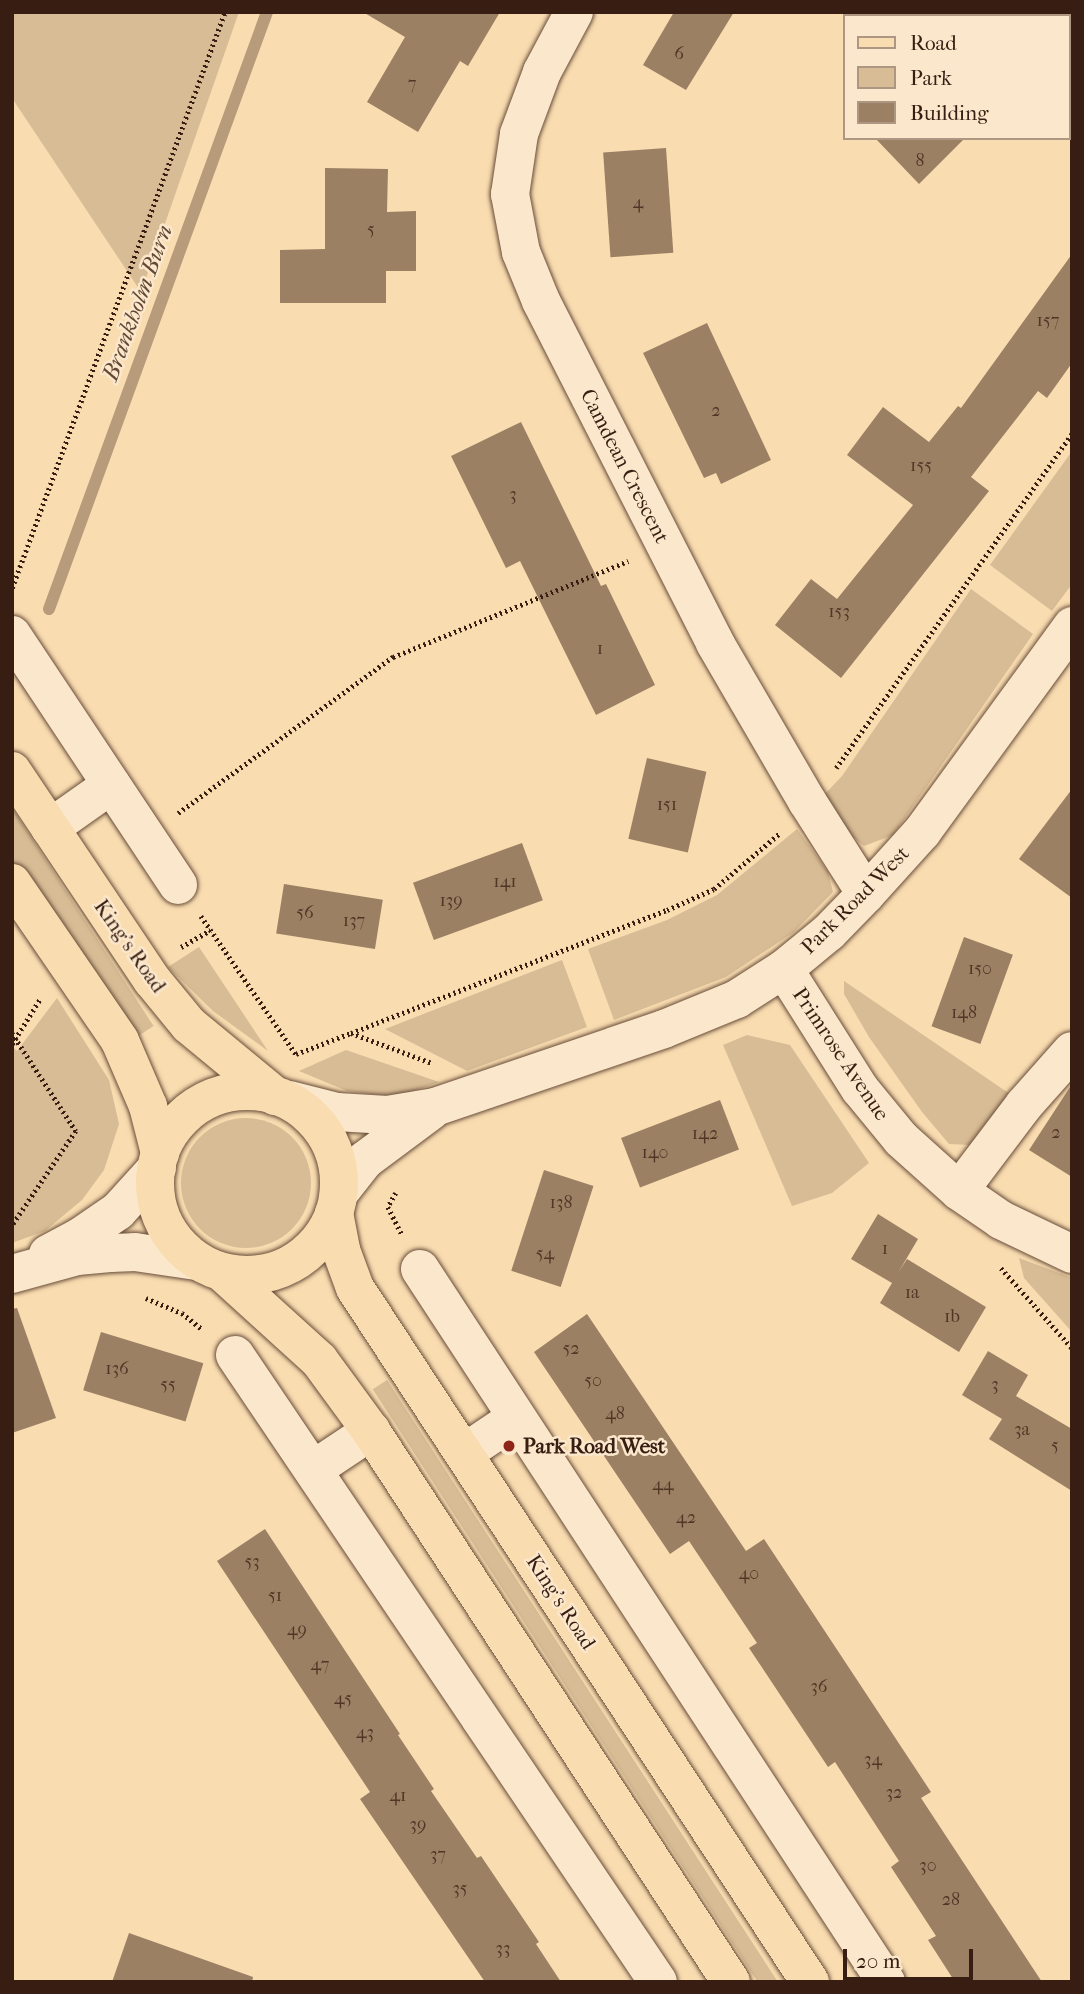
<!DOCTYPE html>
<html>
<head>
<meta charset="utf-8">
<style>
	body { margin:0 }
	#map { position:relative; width:1084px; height:1994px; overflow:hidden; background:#f9dcb0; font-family:"IM FELL French Canon",serif }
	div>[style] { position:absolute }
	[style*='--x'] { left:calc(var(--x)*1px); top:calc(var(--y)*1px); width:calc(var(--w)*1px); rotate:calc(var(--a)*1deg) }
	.green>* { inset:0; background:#d8bc95; transform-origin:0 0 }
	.round { border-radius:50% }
	.stream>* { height:12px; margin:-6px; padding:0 6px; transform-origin:6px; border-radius:6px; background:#b79b7a }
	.building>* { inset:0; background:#9c8064; transform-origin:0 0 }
	.path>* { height:4.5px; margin-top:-2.25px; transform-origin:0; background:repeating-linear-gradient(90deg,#371d12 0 2px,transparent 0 5.5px) }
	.roads { filter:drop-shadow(0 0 2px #684d3a) drop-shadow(0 0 2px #684d3a) }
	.minor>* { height:38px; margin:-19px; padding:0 19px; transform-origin:19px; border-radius:19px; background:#fbe8cc }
	.major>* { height:38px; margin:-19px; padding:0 19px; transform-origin:19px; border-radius:19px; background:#f9dcb0 }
	.major>.ring { margin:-19px; padding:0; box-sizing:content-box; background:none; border:38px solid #f9dcb0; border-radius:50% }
	.dots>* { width:19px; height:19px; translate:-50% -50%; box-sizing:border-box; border:4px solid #fbe8cc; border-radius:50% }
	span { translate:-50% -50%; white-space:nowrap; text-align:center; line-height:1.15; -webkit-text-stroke:5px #fbe8cc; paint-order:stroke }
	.number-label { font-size:18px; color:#503626 }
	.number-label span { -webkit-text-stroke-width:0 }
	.street-label { font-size:21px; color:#371d12 }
	.poi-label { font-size:21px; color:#371d12; font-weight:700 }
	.left { translate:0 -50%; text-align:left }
	.water-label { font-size:23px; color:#644936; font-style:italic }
	.frame { position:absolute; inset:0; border:14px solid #371d12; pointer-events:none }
	.legend { position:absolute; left:843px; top:14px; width:228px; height:126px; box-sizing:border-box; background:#fbe8cc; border:2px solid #ad9782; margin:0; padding:9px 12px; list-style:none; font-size:21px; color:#371d12 }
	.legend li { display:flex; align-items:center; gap:14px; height:35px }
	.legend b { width:35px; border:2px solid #ad9782 }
	.scale { position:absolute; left:843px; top:1949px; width:130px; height:32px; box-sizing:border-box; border:4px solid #371d12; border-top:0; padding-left:9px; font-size:21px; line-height:24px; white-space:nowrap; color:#371d12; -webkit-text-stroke:5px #fbe8cc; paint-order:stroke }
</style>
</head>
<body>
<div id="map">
	<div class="green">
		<i style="clip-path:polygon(12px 12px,239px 12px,141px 292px,12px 98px)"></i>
		<i style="clip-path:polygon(1070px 454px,1072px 584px,1052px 611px,990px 565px)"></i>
		<i style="clip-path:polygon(971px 589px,1033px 634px,893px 835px,864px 846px,842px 828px,822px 797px,842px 776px)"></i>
		<i style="left:12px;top:808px;width:260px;height:30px;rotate:57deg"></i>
		<i style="clip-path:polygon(797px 829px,828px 872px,833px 892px,794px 932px,726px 977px,614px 1020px,588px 949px,667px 920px,717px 895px)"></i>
		<i style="clip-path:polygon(199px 947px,268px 1051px,213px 1011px,168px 967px)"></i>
		<i style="clip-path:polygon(562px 960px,587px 1027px,467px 1071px,385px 1029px)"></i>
		<i style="clip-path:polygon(844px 981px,1010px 1094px,970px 1145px,949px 1144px,922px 1112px,869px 1037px,844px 994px)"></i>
		<i style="clip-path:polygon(57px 998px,109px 1080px,119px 1124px,104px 1170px,82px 1200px,45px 1231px,12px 1243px,12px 1046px,17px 1051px)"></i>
		<i style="clip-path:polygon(747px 1035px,790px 1045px,869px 1163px,832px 1193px,792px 1206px,723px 1045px)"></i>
		<i style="clip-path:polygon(346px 1050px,439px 1082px,396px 1097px,347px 1091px,299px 1071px)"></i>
		<i class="round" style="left:181px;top:1118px;width:130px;height:130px"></i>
		<i style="clip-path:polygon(1019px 1258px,1072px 1278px,1072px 1332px,1024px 1278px)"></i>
		<i style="left:387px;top:1380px;width:721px;height:17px;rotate:57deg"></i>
	</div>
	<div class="stream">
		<i style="--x:49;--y:609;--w:636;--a:-69.94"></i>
	</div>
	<div class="building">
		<i style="clip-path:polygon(363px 12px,500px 12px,468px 66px,460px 61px,418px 132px,367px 102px,405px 37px)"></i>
		<i style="clip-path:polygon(674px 12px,734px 12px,686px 90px,643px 65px)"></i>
		<i style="clip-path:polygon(875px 138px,965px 138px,919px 184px)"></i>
		<i style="left:666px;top:148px;width:105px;height:63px;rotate:86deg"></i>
		<i style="clip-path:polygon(325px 168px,388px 169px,387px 212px,416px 211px,416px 271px,386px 271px,386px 303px,280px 303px,280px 250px,325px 249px)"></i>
		<i style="clip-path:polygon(1072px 254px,1072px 363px,1047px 398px,1038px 391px,971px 477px,989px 491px,841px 678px,775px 625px,811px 579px,837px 599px,913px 505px,847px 455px,883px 407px,929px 442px,958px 406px,961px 408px)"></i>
		<i style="clip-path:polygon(707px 323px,771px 460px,721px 484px,716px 473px,704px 478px,643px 353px)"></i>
		<i style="clip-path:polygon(521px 422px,601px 586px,606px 584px,655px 685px,596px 715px,520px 561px,506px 568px,451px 456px)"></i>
		<i style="left:647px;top:758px;width:61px;height:83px;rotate:13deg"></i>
		<i style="clip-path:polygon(1072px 789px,1072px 898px,1019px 859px)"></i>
		<i style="left:522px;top:843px;width:61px;height:116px;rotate:70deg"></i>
		<i style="left:284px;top:884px;width:100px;height:50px;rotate:9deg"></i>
		<i style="left:964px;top:937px;width:52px;height:95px;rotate:20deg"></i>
		<i style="clip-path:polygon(1072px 1084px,1072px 1177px,1029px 1150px)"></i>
		<i style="left:720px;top:1100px;width:53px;height:106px;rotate:69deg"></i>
		<i style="left:544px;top:1170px;width:52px;height:106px;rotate:18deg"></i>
		<i style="clip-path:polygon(878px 1214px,918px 1239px,898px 1273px,907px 1259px,986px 1307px,959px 1352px,880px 1303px,892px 1283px,851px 1259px)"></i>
		<i style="clip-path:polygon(17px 1308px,56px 1418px,12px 1433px,12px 1309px)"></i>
		<i style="clip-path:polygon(587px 1314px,746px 1551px,764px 1539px,931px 1792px,921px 1798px,1042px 1982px,955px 1982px,928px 1940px,936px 1936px,891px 1867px,899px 1861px,835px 1762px,828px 1767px,749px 1648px,757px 1643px,689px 1541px,670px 1554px,534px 1352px)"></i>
		<i style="left:101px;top:1332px;width:107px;height:61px;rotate:17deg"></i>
		<i style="clip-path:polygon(988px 1351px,1028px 1375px,1016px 1396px,1072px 1429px,1072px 1491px,989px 1439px,1002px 1419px,962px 1395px)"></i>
		<i style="clip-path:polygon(265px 1529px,400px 1734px,398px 1735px,434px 1789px,431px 1791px,477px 1858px,481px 1856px,539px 1942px,536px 1944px,561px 1982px,485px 1982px,360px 1799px,370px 1792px,217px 1561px)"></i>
		<i style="clip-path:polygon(129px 1933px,253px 1977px,252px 1982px,112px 1982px)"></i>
	</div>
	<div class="path">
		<i style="--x:12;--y:588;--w:614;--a:-69.71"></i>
		<i style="--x:836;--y:768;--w:409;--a:-54.8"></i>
		<i style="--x:178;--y:813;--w:266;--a:-36"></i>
		<i style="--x:393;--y:657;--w:254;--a:-22.2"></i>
		<i style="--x:201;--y:916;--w:168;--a:55.5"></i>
		<i style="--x:296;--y:1054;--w:59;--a:-20.9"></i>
		<i style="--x:351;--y:1033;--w:86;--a:20.3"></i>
		<i style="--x:181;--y:947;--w:34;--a:-30"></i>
		<i style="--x:12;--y:1033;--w:117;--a:56.9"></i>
		<i style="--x:76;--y:1131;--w:115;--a:124"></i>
		<i style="--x:351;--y:1033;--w:339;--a:-21.3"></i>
		<i style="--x:667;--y:910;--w:51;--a:-24.1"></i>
		<i style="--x:714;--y:889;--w:87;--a:-40.3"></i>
		<i style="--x:12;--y:1044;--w:53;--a:-58.1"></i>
		<i style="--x:396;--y:1193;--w:16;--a:120"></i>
		<i style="--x:388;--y:1207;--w:30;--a:63"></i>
		<i style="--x:1001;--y:1268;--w:107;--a:48.4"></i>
		<i style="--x:146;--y:1298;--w:39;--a:23"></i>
		<i style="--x:182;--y:1313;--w:26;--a:39"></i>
	</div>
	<div class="roads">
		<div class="minor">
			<i style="--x:574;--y:12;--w:68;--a:118.1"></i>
			<i style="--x:542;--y:72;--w:66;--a:110.4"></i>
			<i style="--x:519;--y:134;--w:61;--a:98.5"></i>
			<i style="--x:510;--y:194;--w:59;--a:79.3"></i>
			<i style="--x:521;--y:252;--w:53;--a:67.8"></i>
			<i style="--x:541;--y:301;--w:384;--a:63"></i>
			<i style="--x:715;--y:643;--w:183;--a:59.8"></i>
			<i style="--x:807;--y:801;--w:110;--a:57.6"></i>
			<i style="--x:12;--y:635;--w:300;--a:56.4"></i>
			<i style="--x:50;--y:828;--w:75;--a:-35.2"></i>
			<i style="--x:784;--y:969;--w:142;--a:57.7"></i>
			<i style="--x:860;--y:1089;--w:65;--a:50.6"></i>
			<i style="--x:901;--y:1139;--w:78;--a:41.9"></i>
			<i style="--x:959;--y:1191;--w:51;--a:34.6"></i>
			<i style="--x:1001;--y:1220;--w:79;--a:25.6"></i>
			<i style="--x:289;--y:1100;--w:49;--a:14"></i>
			<i style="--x:337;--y:1112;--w:50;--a:3.4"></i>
			<i style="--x:387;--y:1115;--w:49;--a:-9.5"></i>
			<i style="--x:435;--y:1107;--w:242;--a:-18.8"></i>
			<i style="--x:664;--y:1029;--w:79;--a:-22.3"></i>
			<i style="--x:737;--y:999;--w:56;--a:-32.6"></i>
			<i style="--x:784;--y:969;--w:58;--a:-39.4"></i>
			<i style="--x:829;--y:932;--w:53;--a:-45.8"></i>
			<i style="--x:866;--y:894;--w:84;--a:-47.9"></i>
			<i style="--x:922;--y:832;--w:255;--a:-53.9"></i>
			<i style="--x:959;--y:1191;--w:108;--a:-52.9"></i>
			<i style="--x:1024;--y:1105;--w:72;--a:-48.4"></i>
			<i style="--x:339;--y:1193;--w:42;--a:-51.8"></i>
			<i style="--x:365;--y:1160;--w:82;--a:-36.6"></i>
			<i style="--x:48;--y:1254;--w:36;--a:-28"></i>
			<i style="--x:80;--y:1237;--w:46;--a:-34.4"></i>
			<i style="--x:118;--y:1211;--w:58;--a:-47.8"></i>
			<i style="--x:420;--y:1269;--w:852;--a:56.83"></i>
			<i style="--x:12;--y:1274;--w:67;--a:-15.5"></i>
			<i style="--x:77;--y:1256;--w:33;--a:-5"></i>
			<i style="--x:110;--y:1253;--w:25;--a:-2"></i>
			<i style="--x:135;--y:1252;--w:62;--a:8.4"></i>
			<i style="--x:235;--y:1355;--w:756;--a:55.99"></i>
			<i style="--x:464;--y:1453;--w:63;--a:-33.9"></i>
			<i style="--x:314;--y:1469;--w:69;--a:-33.7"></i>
		</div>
		<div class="major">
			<i style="--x:12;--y:771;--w:252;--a:56.2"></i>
			<i style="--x:152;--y:980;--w:58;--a:50.6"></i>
			<i style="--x:189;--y:1025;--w:112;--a:39.5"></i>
			<i style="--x:12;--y:883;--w:191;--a:55.6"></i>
			<i style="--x:120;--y:1041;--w:71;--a:66.7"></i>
			<i style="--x:148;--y:1106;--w:49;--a:75.7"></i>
			<i class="ring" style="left:155px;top:1091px;width:146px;height:146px"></i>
			<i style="--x:334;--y:1213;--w:38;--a:79"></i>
			<i style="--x:341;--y:1250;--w:40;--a:69.8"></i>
			<i style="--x:355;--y:1288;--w:830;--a:56.75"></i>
			<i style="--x:223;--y:1273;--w:130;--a:42.2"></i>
			<i style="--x:319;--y:1360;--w:88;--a:53.8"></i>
			<i style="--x:371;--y:1431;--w:658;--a:56.84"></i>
		</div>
	</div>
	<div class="dots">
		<i style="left:509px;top:1446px;background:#8f2418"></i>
	</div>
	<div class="number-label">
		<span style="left:679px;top:54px">6</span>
		<span style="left:412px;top:84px">7</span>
		<span style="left:920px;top:161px">8</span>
		<span style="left:638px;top:203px">4</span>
		<span style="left:371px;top:230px">5</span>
		<span style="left:1048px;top:321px">157</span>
		<span style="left:716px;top:411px">2</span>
		<span style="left:921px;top:466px">155</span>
		<span style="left:513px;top:495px">3</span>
		<span style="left:839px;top:612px">153</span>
		<span style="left:600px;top:649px">1</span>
		<span style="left:667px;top:805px">151</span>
		<span style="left:505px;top:882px">141</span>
		<span style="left:451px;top:901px">139</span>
		<span style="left:305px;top:913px">56</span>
		<span style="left:354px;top:921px">137</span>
		<span style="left:980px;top:969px">150</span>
		<span style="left:964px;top:1013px">148</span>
		<span style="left:1056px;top:1133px">2</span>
		<span style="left:705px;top:1134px">142</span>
		<span style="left:655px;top:1153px">140</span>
		<span style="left:561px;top:1203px">138</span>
		<span style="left:885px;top:1249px">1</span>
		<span style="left:545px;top:1254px">54</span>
		<span style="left:912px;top:1293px">1a</span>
		<span style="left:952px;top:1317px">1b</span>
		<span style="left:571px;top:1349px">52</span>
		<span style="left:117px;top:1369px">136</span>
		<span style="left:593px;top:1381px">50</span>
		<span style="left:168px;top:1385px">55</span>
		<span style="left:995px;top:1385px">3</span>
		<span style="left:615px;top:1414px">48</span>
		<span style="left:1022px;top:1430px">3a</span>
		<span style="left:1055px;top:1446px">5</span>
		<span style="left:663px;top:1485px">44</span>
		<span style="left:686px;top:1518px">42</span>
		<span style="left:252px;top:1562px">53</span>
		<span style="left:749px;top:1574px">40</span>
		<span style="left:275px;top:1596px">51</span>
		<span style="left:297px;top:1630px">49</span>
		<span style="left:320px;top:1665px">47</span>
		<span style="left:819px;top:1687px">36</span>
		<span style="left:343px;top:1699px">45</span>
		<span style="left:365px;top:1733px">43</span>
		<span style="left:873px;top:1760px">34</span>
		<span style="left:894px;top:1793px">32</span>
		<span style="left:398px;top:1796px">41</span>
		<span style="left:418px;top:1825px">39</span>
		<span style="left:438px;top:1855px">37</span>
		<span style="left:928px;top:1866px">30</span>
		<span style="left:460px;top:1889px">35</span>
		<span style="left:951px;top:1900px">28</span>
		<span style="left:503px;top:1949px">33</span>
	</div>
	<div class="street-label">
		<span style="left:625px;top:466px;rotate:63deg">Camdean Crescent</span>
		<span style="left:855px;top:900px;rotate:-45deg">Park Road West</span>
		<span style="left:130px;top:946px;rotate:55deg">King's Road</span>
		<span style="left:841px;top:1054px;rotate:56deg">Primrose Avenue</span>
		<span style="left:561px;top:1602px;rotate:57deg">King's Road</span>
	</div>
	<div class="poi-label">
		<span class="left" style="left:523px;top:1446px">Park Road West</span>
	</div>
	<div class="water-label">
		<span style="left:138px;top:303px;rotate:-70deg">Brankholm Burn</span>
	</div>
	<div class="frame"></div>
	<ul class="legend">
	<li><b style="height:9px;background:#f9dcb0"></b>Road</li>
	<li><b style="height:19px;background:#d8bc95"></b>Park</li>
	<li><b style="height:19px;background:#9c8064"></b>Building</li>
	</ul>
	<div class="scale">20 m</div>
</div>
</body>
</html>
